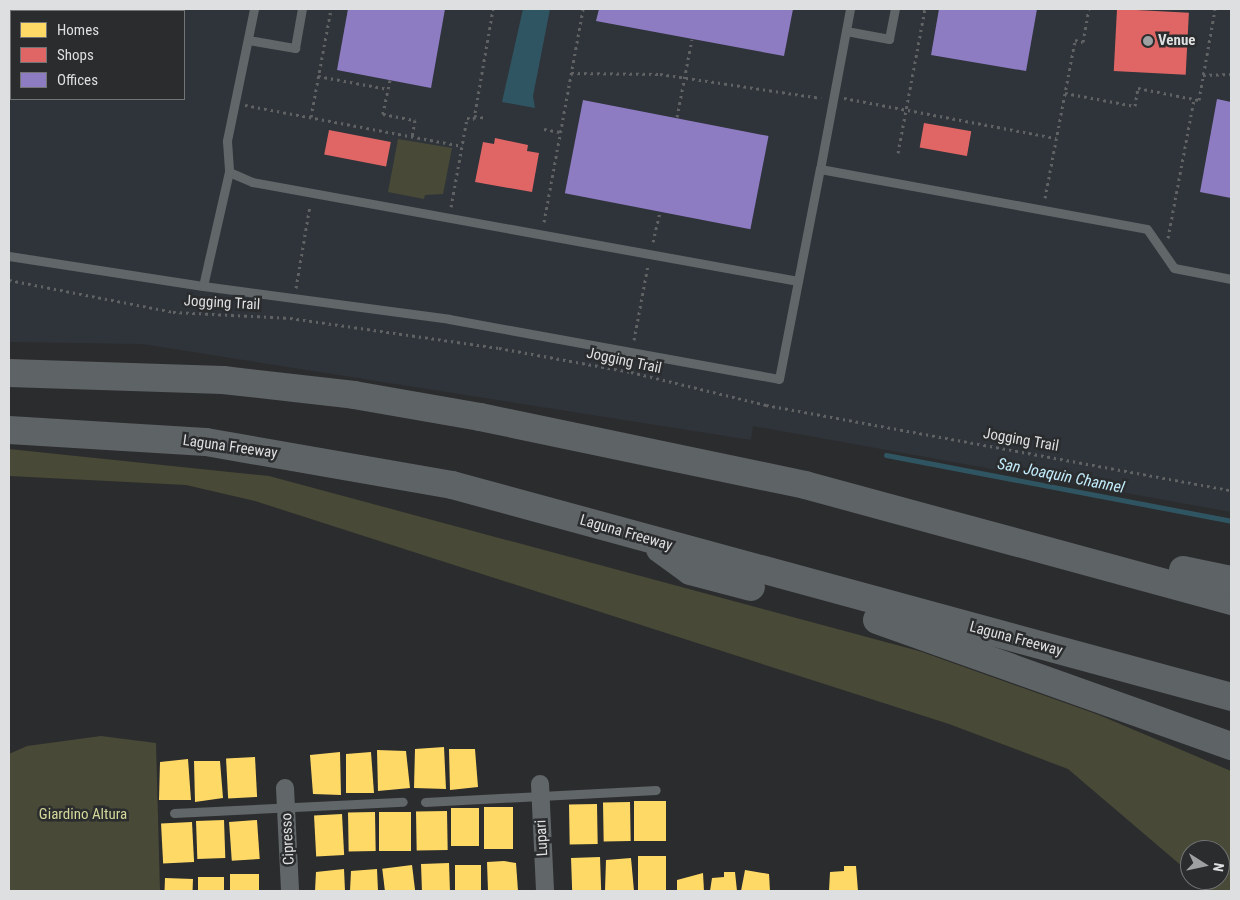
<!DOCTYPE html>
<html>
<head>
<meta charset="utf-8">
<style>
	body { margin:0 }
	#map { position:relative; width:1240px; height:900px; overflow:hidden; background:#2b2c2d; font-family:"Roboto Condensed",sans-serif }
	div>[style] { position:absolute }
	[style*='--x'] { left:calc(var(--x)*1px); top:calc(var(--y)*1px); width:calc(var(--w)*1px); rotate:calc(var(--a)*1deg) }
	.built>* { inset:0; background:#2f343a }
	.green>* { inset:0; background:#484936 }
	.water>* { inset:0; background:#305562 }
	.homes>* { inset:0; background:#ffd966; transform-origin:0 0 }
	.shops>* { inset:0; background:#e06666; transform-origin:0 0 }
	.offices>* { inset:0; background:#8e7cc3; transform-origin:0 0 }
	.stream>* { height:5px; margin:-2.5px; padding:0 2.5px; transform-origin:2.5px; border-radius:2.5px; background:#305562 }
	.path>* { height:3px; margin-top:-1.5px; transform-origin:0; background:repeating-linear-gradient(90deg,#606264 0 2.5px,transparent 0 6.5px) }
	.lane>* { height:9px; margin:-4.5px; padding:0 4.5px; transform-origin:4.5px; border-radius:4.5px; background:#616669 }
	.street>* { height:18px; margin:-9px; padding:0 9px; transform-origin:9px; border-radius:9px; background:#616669 }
	.highway>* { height:28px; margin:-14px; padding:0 14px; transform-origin:14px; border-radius:14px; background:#5e6366 }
	.dots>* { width:14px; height:14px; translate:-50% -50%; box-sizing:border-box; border:2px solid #2a2c2e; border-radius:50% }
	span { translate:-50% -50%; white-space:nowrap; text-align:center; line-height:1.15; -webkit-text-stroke:5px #2a2c2e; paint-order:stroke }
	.poi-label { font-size:15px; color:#dedfe0; font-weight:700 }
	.left { translate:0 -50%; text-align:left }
	.street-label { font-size:15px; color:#dedfe0 }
	.park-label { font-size:15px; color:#d3d799 }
	.water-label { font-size:16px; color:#c2ecfc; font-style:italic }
	.frame { position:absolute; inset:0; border:10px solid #dedfe0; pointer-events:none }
	.legend { position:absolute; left:10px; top:10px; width:175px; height:90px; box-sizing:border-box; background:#2a2c2e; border:1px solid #727475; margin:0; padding:6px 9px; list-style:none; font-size:15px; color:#dedfe0 }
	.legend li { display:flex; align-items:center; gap:10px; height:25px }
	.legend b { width:25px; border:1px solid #727475 }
	.north { position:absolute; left:1180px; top:840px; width:50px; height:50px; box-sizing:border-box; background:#2a2c2e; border:1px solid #727475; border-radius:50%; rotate:100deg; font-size:14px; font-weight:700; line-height:20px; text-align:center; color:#dedfe0 }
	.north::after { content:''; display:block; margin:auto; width:18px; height:22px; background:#9fa0a1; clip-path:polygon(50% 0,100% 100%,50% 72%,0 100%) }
</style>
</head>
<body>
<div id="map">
	<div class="built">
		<i style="clip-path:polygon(evenodd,9px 9px,1231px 9px,1231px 512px,753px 426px,751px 440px,142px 344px,9px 342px,9px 9px,11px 11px,184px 11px,184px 99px,11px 99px,11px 11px)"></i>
	</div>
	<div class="green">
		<i style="clip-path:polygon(398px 139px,452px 148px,443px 194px,425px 195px,424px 199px,388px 192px)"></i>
		<i style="clip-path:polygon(9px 449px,269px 476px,919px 651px,1099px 715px,1231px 771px,1231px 891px,1211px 891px,1198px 880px,1220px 880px,1220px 850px,1190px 850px,1190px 873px,1068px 769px,949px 724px,255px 501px,186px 485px,9px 476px)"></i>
		<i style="clip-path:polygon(101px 736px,156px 743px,160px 891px,9px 891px,9px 754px,27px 746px)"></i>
	</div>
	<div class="water">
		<i style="clip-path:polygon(523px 9px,550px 9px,533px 96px,535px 108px,502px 102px)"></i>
	</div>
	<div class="homes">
		<i style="clip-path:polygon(444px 747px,446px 789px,414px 788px,415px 749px)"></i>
		<i style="clip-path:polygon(449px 749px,475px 749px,478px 787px,450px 790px)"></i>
		<i style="clip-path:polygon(377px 750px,406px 751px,410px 788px,378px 791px)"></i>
		<i style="clip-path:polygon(340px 752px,341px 795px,313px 794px,310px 755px)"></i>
		<i style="clip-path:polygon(371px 752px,374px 793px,346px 793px,346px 754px)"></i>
		<i style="left:255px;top:757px;width:40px;height:29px;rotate:87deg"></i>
		<i style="clip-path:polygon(188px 759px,191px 800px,159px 800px,160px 762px)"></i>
		<i style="clip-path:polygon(194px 761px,220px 761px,223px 798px,195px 802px)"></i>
		<i style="left:666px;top:801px;width:40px;height:32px;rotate:90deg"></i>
		<i style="left:630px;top:802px;width:39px;height:27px;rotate:89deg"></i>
		<i style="left:597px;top:804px;width:40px;height:28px;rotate:89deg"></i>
		<i style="left:484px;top:807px;width:29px;height:42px"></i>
		<i style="left:479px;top:808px;width:38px;height:28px;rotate:90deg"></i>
		<i style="left:447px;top:811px;width:39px;height:31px;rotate:89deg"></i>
		<i style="left:375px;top:812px;width:39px;height:27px;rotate:89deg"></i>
		<i style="left:411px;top:812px;width:39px;height:32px;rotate:90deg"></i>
		<i style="left:342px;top:814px;width:41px;height:28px;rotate:87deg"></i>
		<i style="left:224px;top:820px;width:38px;height:28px;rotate:88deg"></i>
		<i style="left:257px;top:820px;width:39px;height:28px;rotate:86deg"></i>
		<i style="left:192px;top:822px;width:40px;height:31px;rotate:87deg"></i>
		<i style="left:638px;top:856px;width:28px;height:35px"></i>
		<i style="left:600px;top:857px;width:34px;height:29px;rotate:88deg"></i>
		<i style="clip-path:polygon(631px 858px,634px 891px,605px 890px,606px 860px)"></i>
		<i style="clip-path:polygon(504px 861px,516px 863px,518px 891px,488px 891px,487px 862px)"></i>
		<i style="left:449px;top:863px;width:28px;height:28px;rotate:88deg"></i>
		<i style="left:412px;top:865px;width:26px;height:30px;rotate:83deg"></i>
		<i style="left:455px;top:865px;width:26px;height:26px"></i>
		<i style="clip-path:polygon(844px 866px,856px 866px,858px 891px,829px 891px,830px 872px,844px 871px)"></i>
		<i style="clip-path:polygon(344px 869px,345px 891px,315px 891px,316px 872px)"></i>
		<i style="clip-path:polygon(377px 869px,378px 891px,350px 891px,351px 871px)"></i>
		<i style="clip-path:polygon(745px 870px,769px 874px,770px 891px,741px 891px)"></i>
		<i style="clip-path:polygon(724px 872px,735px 872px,737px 891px,710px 891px,712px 878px,724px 877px)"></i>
		<i style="clip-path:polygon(703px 873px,704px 891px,677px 891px,677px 880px)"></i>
		<i style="left:230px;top:874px;width:29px;height:17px"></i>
		<i style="left:198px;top:877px;width:26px;height:14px"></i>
		<i style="left:165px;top:878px;width:28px;height:13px;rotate:2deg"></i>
	</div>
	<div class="shops">
		<i style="left:1117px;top:9px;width:72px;height:62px;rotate:3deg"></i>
		<i style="left:924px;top:123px;width:48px;height:25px;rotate:10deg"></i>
		<i style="left:329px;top:130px;width:63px;height:25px;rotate:11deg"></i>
		<i style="clip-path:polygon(495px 138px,528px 145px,527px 151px,539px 153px,532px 192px,475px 182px,483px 142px,494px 144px)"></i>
	</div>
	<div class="offices">
		<i style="clip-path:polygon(348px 9px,445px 9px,431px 88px,337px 70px)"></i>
		<i style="clip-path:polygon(599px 9px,793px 9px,784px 56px,596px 21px)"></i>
		<i style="clip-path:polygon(939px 9px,1037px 9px,1026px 71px,931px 55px)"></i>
		<i style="clip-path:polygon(1217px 99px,1231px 102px,1231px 198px,1200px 192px)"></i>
		<i style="left:583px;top:100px;width:189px;height:95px;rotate:11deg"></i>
	</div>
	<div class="stream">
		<i style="--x:886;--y:455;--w:351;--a:10.8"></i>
	</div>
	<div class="path">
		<i style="--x:571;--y:73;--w:89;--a:0.6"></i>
		<i style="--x:660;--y:74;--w:163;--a:8.5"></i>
		<i style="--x:1203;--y:75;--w:28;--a:-2"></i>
		<i style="--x:318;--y:76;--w:71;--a:10.5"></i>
		<i style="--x:390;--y:80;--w:35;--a:102"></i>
		<i style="--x:383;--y:114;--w:33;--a:11"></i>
		<i style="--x:415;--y:120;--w:17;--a:100"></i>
		<i style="--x:1065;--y:93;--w:71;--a:10.5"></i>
		<i style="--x:1135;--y:106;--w:18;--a:-81"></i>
		<i style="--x:1138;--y:88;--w:62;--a:11.1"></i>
		<i style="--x:1199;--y:100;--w:92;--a:-80"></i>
		<i style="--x:844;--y:98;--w:216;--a:10.7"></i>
		<i style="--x:245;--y:105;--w:221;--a:10.7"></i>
		<i style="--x:474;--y:116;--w:12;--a:9"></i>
		<i style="--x:311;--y:117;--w:110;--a:-79.5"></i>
		<i style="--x:677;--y:117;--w:79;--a:-79.1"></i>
		<i style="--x:544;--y:129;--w:16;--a:11"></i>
		<i style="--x:898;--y:153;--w:147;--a:-79.4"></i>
		<i style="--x:1045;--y:198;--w:161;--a:-79.2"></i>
		<i style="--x:1075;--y:40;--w:8;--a:14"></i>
		<i style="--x:1083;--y:42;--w:34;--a:-80"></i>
		<i style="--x:451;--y:207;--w:90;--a:-79.8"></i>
		<i style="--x:467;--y:118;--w:7;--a:8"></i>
		<i style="--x:474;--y:119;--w:112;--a:-80.2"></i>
		<i style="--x:544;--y:222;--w:217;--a:-79.6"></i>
		<i style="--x:1168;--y:238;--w:141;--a:-79.4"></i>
		<i style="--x:653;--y:242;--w:32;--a:-77"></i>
		<i style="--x:9;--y:280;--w:167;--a:11"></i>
		<i style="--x:173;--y:312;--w:117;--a:2.9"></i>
		<i style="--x:290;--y:318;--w:211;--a:8.2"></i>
		<i style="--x:499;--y:348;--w:134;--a:10.3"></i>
		<i style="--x:631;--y:372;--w:139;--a:13.7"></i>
		<i style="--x:766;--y:405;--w:473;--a:10.4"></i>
		<i style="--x:296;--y:288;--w:84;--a:-80.4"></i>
		<i style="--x:634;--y:340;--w:76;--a:-79.4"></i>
	</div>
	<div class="lane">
		<i style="--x:254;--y:9;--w:135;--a:101.6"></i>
		<i style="--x:227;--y:141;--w:31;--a:86"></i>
		<i style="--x:229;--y:172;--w:25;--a:23"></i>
		<i style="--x:252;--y:182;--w:555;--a:10.28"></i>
		<i style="--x:850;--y:9;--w:163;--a:100.6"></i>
		<i style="--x:820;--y:169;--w:332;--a:10.4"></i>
		<i style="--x:1147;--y:229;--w:47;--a:55.3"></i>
		<i style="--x:1174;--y:268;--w:58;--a:10.9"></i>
		<i style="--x:846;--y:31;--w:44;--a:10.5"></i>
		<i style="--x:889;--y:39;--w:31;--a:-79"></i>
		<i style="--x:248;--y:40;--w:48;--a:9.7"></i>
		<i style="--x:295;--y:48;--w:40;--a:-80"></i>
		<i style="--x:9;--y:256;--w:196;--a:8.8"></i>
		<i style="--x:203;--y:286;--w:117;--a:-77.2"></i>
		<i style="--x:203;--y:286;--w:248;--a:7.6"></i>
		<i style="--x:449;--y:319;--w:335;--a:10.3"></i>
		<i style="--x:779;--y:379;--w:214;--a:-79"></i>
		<i style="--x:425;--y:802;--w:231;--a:-3"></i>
		<i style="--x:174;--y:813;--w:229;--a:-2.8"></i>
	</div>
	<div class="street">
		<i style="--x:540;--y:784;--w:107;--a:87.3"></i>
		<i style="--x:285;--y:788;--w:103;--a:87.2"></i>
	</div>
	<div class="highway">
		<i style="--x:9;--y:373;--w:214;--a:1.9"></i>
		<i style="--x:223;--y:380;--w:132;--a:6.5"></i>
		<i style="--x:354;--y:395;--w:128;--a:9.9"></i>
		<i style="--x:480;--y:417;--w:332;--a:11.8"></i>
		<i style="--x:805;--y:485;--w:442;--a:15.2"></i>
		<i style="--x:9;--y:430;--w:197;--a:3.5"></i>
		<i style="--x:206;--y:442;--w:250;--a:9.9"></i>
		<i style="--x:452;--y:485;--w:807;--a:15.22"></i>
		<i style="--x:660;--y:549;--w:37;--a:36"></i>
		<i style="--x:690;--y:571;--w:63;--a:14.7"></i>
		<i style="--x:1183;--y:570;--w:49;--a:11.8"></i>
		<i style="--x:877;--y:620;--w:376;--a:19.6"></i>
	</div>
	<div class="dots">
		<i style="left:1148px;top:41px;background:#9fa0a1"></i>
	</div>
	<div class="poi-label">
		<span class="left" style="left:1158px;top:41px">Venue</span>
	</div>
	<div class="street-label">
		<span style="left:222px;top:303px;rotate:3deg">Jogging Trail</span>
		<span style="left:624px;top:361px;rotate:12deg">Jogging Trail</span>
		<span style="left:1021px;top:440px;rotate:10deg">Jogging Trail</span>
		<span style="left:230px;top:447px;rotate:8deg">Laguna Freeway</span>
		<span style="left:626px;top:533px;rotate:16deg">Laguna Freeway</span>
		<span style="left:1016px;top:639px;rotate:15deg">Laguna Freeway</span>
		<span style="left:542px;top:838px;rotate:-93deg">Lupari</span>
		<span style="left:288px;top:839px;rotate:-93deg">Cipresso</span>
	</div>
	<div class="park-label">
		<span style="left:83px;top:815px">Giardino Altura</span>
	</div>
	<div class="water-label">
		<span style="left:1061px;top:476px;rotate:11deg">San Joaquin Channel</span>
	</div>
	<div class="frame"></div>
	<ul class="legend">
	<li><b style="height:14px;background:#ffd966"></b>Homes</li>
	<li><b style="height:14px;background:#e06666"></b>Shops</li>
	<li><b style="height:14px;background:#8e7cc3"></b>Offices</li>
	</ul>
	<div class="north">N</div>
</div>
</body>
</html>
